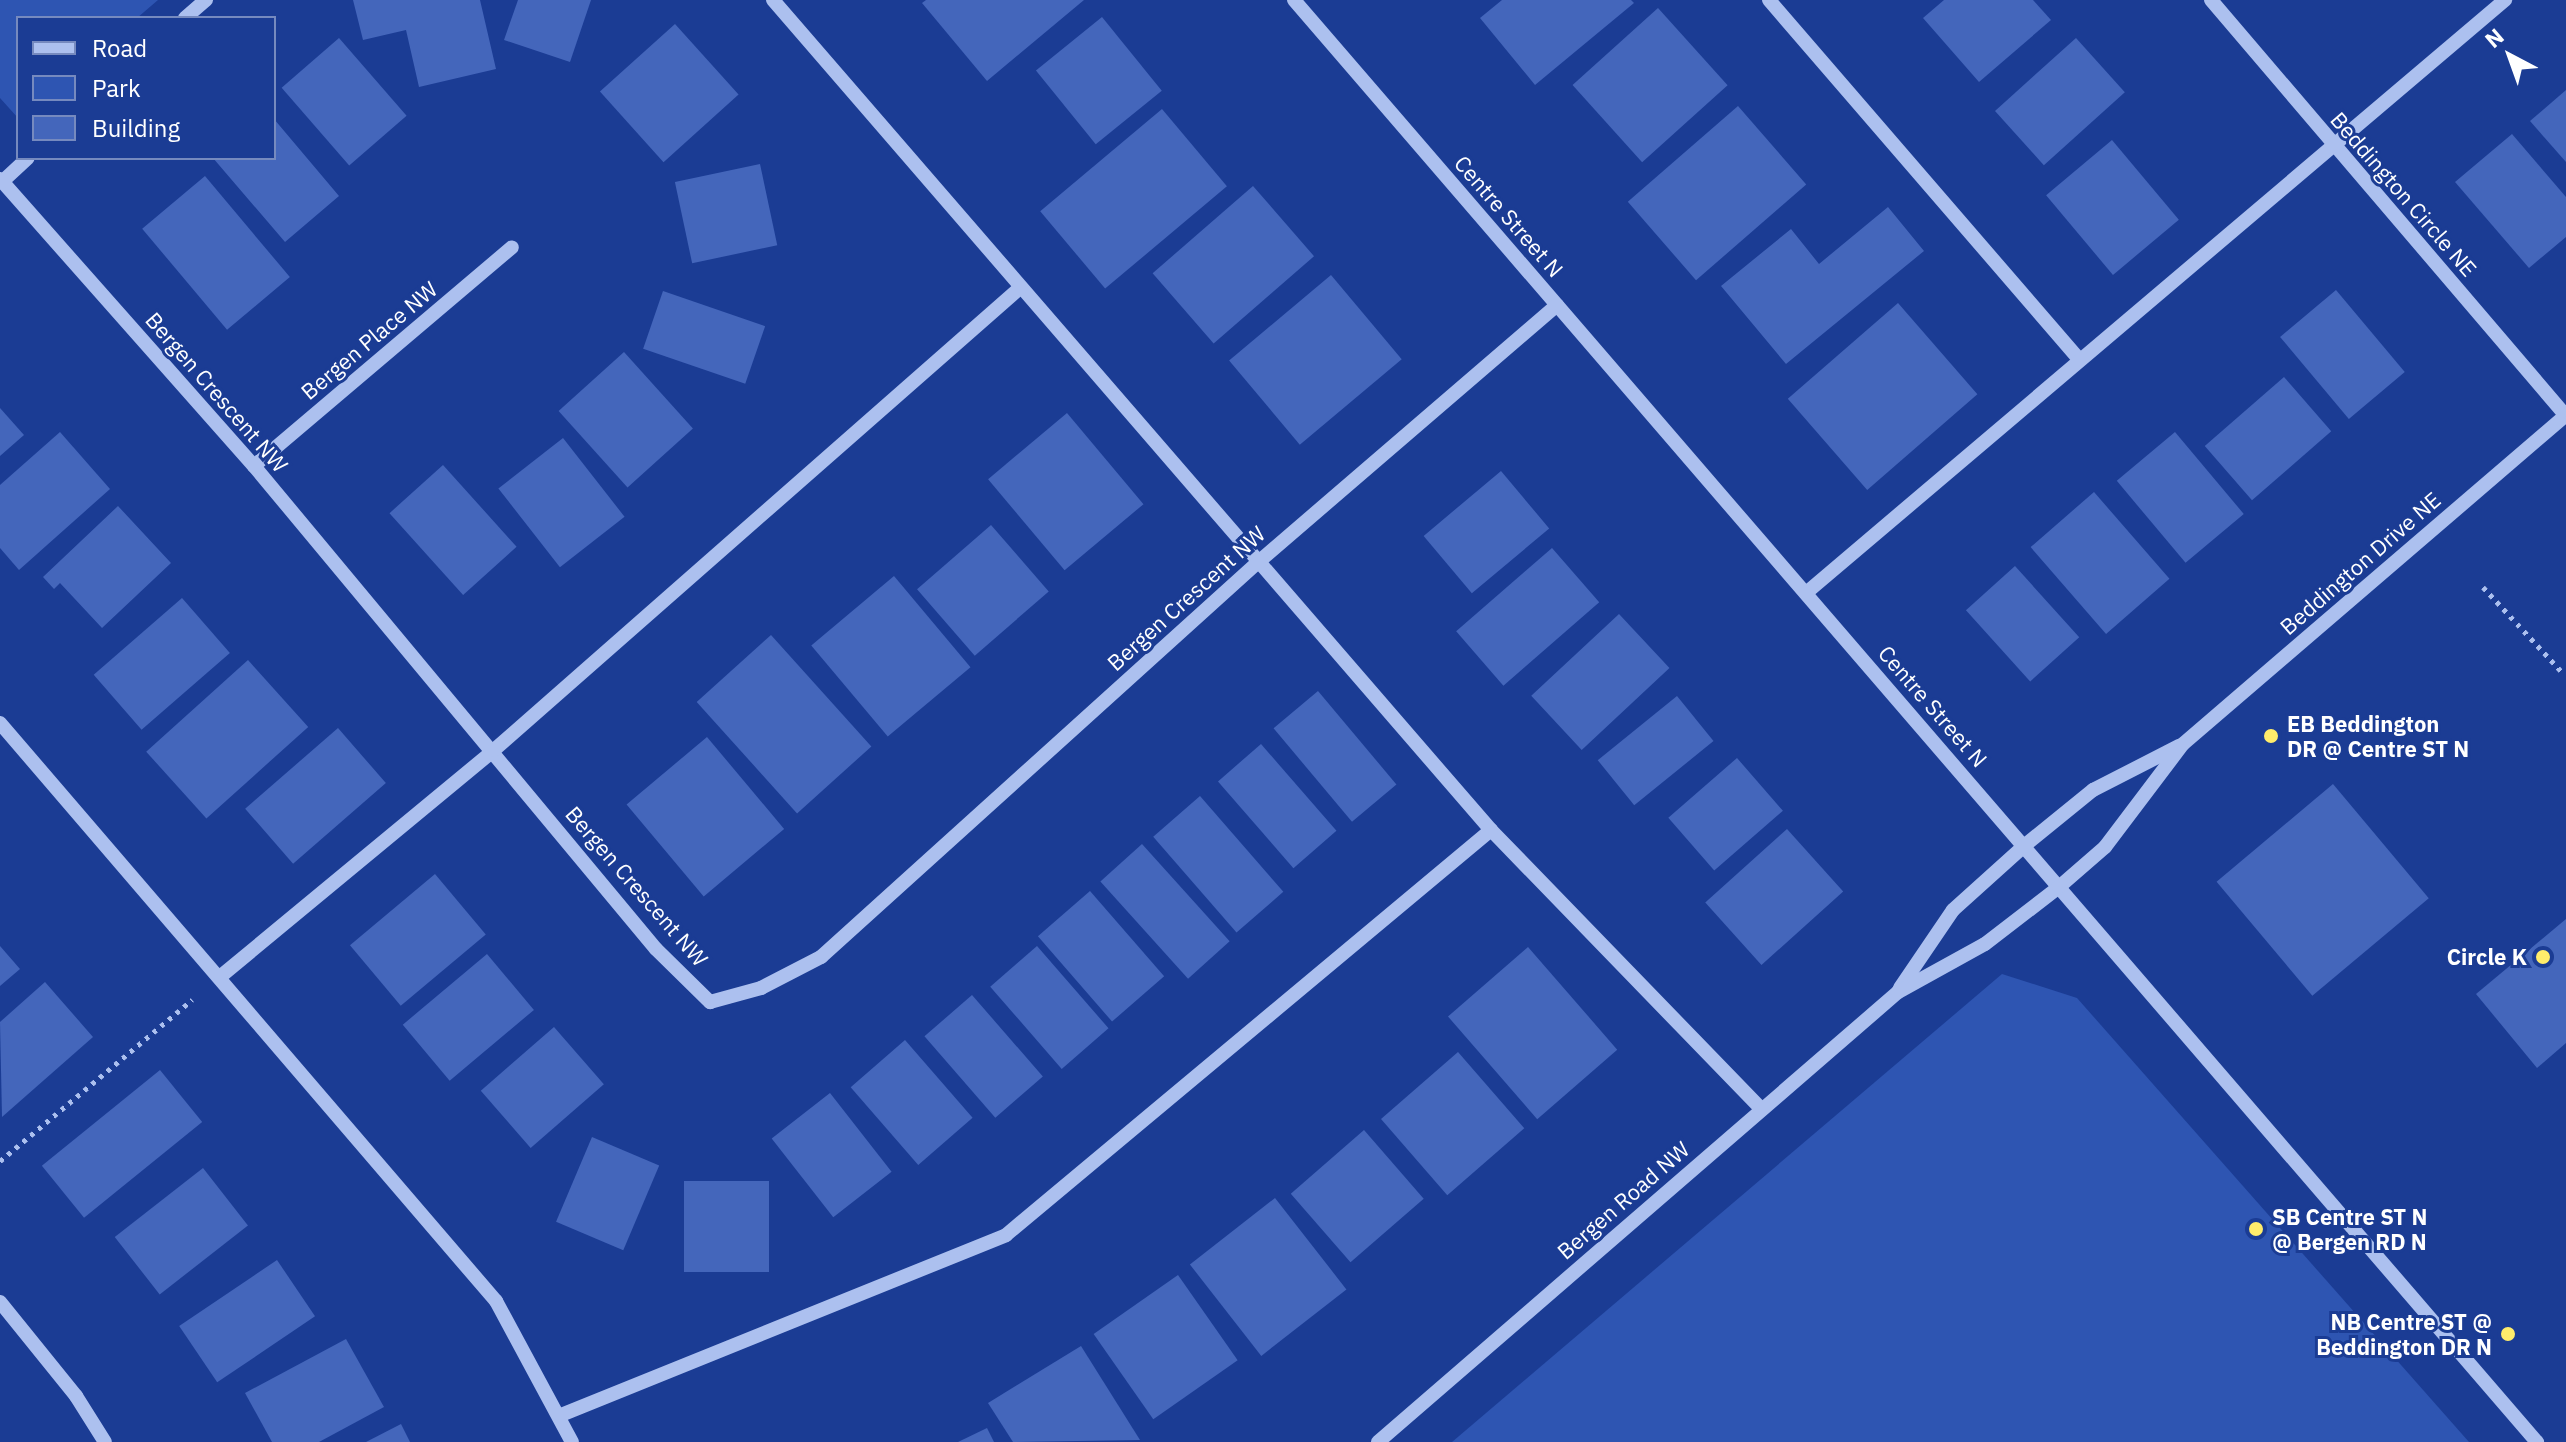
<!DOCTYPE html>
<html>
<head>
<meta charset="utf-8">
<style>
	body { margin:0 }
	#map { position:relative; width:2566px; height:1442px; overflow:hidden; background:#1b3c94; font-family:"IBM Plex Sans",sans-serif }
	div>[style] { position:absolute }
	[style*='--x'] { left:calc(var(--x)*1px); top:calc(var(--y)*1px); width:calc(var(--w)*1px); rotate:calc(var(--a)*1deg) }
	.green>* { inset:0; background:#2e55b2 }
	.building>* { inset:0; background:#46b; transform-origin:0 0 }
	.path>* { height:5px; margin-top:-2.5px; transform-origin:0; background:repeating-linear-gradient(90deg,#acc0ef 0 4px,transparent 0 10px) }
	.minor>* { height:14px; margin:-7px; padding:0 7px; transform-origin:7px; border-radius:7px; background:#acc0ef }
	.dots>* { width:22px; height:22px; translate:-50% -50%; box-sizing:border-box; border:4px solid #1b3c94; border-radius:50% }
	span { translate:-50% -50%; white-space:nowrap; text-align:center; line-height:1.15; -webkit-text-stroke:6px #1b3c94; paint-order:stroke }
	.street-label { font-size:22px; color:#fff }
	.poi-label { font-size:22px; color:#fff; font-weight:700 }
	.left { translate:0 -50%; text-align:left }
	.right { translate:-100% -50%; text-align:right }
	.legend { position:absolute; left:16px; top:16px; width:260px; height:144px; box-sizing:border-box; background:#1b3c94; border:2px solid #768abf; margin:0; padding:10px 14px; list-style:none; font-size:24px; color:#fff }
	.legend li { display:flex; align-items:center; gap:16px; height:40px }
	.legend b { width:40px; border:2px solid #768abf }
	.north { position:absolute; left:2470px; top:16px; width:80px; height:80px; -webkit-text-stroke:6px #1b3c94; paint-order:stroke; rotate:319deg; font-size:22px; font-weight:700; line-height:32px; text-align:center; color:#fff }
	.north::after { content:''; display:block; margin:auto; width:28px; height:36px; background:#fff; clip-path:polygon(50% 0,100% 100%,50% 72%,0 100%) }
</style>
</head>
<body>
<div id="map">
	<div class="green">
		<i style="clip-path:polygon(0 0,158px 0,137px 18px,18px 18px,18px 118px,0 98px)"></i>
		<i style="clip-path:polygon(2002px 974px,2077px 998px,2469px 1442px,1452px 1442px)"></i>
	</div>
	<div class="building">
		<i style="clip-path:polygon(353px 0,480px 0,496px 69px,419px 87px,406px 30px,363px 40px)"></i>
		<i style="clip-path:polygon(518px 0,591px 0,570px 62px,504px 40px)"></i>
		<i style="clip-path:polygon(926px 0,1084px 0,987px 81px,922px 3px)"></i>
		<i style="clip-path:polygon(1502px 0,1631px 0,1634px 3px,1535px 85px,1480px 18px)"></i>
		<i style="clip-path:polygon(1944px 0,2033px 0,2051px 20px,1979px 82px,1923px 18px)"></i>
		<i style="left:1658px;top:8px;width:104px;height:115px;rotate:48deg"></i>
		<i style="left:1102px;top:17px;width:95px;height:85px;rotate:51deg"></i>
		<i style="left:675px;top:24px;width:95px;height:101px;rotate:48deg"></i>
		<i style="left:339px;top:38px;width:103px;height:76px;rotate:49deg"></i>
		<i style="left:2076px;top:38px;width:73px;height:109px;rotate:48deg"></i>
		<i style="clip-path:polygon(2566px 90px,2566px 162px,2530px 121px)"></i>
		<i style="left:1738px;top:106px;width:104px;height:146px;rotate:49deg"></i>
		<i style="left:1162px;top:109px;width:101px;height:159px;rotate:50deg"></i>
		<i style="clip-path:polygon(274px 119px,339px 196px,285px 242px,213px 158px,274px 158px)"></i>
		<i style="clip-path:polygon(2512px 134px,2566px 197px,2566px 237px,2529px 268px,2455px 182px)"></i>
		<i style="left:2112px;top:140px;width:104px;height:86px;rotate:50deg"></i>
		<i style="left:760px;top:164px;width:83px;height:87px;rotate:78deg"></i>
		<i style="left:205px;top:176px;width:132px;height:82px;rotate:50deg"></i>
		<i style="left:1253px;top:186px;width:93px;height:133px;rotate:49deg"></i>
		<i style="clip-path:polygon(1888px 207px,1924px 251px,1786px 364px,1721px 286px,1791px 229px,1819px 264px)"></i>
		<i style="left:1331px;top:275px;width:110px;height:133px;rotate:50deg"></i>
		<i style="left:2336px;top:290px;width:107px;height:73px;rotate:50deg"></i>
		<i style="left:663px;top:291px;width:108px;height:61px;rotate:19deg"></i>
		<i style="left:1898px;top:303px;width:121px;height:146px;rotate:49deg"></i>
		<i style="left:624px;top:352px;width:103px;height:88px;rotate:48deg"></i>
		<i style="left:2284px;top:377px;width:72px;height:105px;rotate:49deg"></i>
		<i style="clip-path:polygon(0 408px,24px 435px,0 456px)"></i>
		<i style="left:1067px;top:413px;width:119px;height:103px;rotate:50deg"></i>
		<i style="clip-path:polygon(60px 432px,110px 489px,19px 570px,0 548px,0 485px)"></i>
		<i style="left:2175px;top:432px;width:107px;height:76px;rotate:50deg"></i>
		<i style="left:563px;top:438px;width:100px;height:82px;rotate:52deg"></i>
		<i style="left:443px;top:465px;width:110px;height:72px;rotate:48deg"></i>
		<i style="left:1501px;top:471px;width:75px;height:101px;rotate:50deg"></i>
		<i style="left:2094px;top:492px;width:115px;height:84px;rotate:49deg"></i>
		<i style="clip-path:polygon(118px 506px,171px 563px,102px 628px,60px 583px,54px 589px,43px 577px)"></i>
		<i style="left:991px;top:525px;width:88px;height:98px;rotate:49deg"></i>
		<i style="left:1552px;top:548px;width:72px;height:127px;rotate:49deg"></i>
		<i style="left:2015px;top:566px;width:96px;height:66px;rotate:48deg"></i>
		<i style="left:894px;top:576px;width:119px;height:108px;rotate:50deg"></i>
		<i style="left:182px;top:598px;width:73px;height:117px;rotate:49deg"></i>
		<i style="left:1619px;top:614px;width:74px;height:120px;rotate:47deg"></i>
		<i style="left:771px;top:635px;width:150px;height:100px;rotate:48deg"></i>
		<i style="left:248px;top:660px;width:90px;height:137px;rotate:48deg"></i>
		<i style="left:1318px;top:691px;width:122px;height:58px;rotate:50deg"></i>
		<i style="left:1677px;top:696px;width:58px;height:102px;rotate:51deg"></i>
		<i style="left:338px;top:728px;width:73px;height:123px;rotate:49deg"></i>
		<i style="left:707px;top:737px;width:120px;height:105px;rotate:50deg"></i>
		<i style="left:1261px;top:744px;width:115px;height:57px;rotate:49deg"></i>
		<i style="left:1737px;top:758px;width:70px;height:91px;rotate:49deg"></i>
		<i style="left:2333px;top:784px;width:149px;height:152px;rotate:50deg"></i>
		<i style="left:1200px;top:796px;width:127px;height:62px;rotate:49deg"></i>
		<i style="left:1787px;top:829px;width:84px;height:110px;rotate:48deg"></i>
		<i style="left:1142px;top:844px;width:131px;height:56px;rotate:48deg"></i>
		<i style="left:435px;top:874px;width:79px;height:111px;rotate:50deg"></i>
		<i style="left:1090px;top:891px;width:113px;height:69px;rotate:49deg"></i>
		<i style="clip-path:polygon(2566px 919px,2566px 1043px,2537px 1068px,2476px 994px)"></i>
		<i style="clip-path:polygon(0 946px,20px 969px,0 986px)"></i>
		<i style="left:1037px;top:946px;width:109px;height:62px;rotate:49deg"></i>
		<i style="left:1528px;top:947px;width:136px;height:106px;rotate:49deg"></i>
		<i style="left:487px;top:954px;width:73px;height:110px;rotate:50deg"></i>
		<i style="clip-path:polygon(45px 982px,93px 1037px,2px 1117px,0 1022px)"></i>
		<i style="left:972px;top:995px;width:108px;height:63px;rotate:49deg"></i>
		<i style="left:554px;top:1027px;width:76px;height:97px;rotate:49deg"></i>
		<i style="left:905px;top:1040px;width:103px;height:72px;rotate:49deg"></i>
		<i style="left:1458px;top:1052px;width:101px;height:102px;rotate:49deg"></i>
		<i style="left:160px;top:1070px;width:67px;height:152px;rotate:51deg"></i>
		<i style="left:830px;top:1093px;width:100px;height:74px;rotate:52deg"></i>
		<i style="left:1364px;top:1130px;width:91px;height:97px;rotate:49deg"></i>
		<i style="left:592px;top:1137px;width:73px;height:92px;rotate:23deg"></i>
		<i style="left:203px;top:1168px;width:73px;height:112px;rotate:52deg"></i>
		<i style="left:684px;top:1181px;width:85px;height:91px"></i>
		<i style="left:1275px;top:1198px;width:116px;height:108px;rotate:52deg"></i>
		<i style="left:277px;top:1260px;width:68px;height:118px;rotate:56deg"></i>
		<i style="left:1178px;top:1275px;width:104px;height:103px;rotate:55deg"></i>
		<i style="clip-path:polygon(346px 1339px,384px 1407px,319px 1442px,272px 1442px,245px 1393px)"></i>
		<i style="clip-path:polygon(1081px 1346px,1140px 1440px,1013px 1442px,988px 1403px)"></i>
		<i style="clip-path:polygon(401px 1424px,410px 1442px,366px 1442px)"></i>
		<i style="clip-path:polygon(987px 1428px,994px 1442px,958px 1442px)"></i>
	</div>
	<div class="path">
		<i style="--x:2483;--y:587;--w:116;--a:47.1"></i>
		<i style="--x:0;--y:1161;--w:251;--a:-40"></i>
	</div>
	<div class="minor">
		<i style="--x:773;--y:0;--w:1097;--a:49.14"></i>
		<i style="--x:1491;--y:830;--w:388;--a:45.9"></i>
		<i style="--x:1294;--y:0;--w:1904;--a:49.24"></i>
		<i style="--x:1769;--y:0;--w:474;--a:49.2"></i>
		<i style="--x:2211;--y:0;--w:547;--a:49.52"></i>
		<i style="--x:185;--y:18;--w:28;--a:-41"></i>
		<i style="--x:0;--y:179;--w:383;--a:48.5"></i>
		<i style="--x:254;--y:466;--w:628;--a:50.23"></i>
		<i style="--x:656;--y:949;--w:76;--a:44.5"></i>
		<i style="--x:710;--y:1002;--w:53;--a:-15.4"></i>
		<i style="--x:761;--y:988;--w:68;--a:-27.3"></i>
		<i style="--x:821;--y:957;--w:586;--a:-42.1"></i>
		<i style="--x:1256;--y:564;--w:397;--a:-40.7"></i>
		<i style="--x:2;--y:182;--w:35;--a:-43"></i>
		<i style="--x:254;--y:466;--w:338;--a:-40.3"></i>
		<i style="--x:1806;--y:593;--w:917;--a:-40.31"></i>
		<i style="--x:0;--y:723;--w:762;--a:49.37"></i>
		<i style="--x:496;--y:1301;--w:160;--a:61.7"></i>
		<i style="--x:221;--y:976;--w:354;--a:-39.6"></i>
		<i style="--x:494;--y:750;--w:701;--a:-41.3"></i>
		<i style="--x:1900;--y:988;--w:94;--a:-55.8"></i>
		<i style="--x:1953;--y:910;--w:96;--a:-42"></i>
		<i style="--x:2024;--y:846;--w:89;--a:-39.1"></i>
		<i style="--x:2093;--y:790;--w:97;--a:-27.1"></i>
		<i style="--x:0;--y:1302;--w:121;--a:51"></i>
		<i style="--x:76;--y:1396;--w:54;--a:57.8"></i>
		<i style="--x:561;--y:1415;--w:480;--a:-22"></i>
		<i style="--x:1006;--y:1235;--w:632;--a:-39.86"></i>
		<i style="--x:1378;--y:1442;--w:688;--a:-40.87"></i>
		<i style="--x:1898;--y:992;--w:99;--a:-28.9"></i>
		<i style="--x:1985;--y:944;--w:93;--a:-37.6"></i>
		<i style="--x:2059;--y:887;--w:61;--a:-41"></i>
		<i style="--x:2105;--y:847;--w:129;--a:-52.9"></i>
		<i style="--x:2183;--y:744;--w:505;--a:-40.66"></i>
	</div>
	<div class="dots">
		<i style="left:2271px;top:736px;background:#ffec6b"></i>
		<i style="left:2543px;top:957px;background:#ffec6b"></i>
		<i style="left:2256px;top:1229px;background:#ffec6b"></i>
		<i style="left:2508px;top:1334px;background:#ffec6b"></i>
	</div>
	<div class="street-label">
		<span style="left:2404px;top:194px;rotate:49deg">Beddington Circle NE</span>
		<span style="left:1509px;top:216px;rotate:49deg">Centre Street N</span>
		<span style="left:369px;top:340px;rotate:-40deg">Bergen Place NW</span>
		<span style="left:217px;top:392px;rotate:49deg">Bergen Crescent NW</span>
		<span style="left:2360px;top:563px;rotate:-41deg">Beddington Drive NE</span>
		<span style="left:1186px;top:598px;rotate:-42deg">Bergen Crescent NW</span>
		<span style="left:1933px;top:706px;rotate:49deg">Centre Street N</span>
		<span style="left:637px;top:886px;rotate:49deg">Bergen Crescent NW</span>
		<span style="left:1623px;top:1200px;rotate:-41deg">Bergen Road NW</span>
	</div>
	<div class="poi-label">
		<span class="left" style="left:2287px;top:736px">EB Beddington<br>DR @ Centre ST N</span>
		<span class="right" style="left:2527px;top:957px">Circle K</span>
		<span class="left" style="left:2272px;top:1229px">SB Centre ST N<br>@ Bergen RD N</span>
		<span class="right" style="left:2492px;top:1334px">NB Centre ST @<br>Beddington DR N</span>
	</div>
	<ul class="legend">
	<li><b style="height:10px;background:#acc0ef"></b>Road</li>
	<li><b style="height:22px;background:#2e55b2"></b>Park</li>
	<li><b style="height:22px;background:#46b"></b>Building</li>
	</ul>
	<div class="north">N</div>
</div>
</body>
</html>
